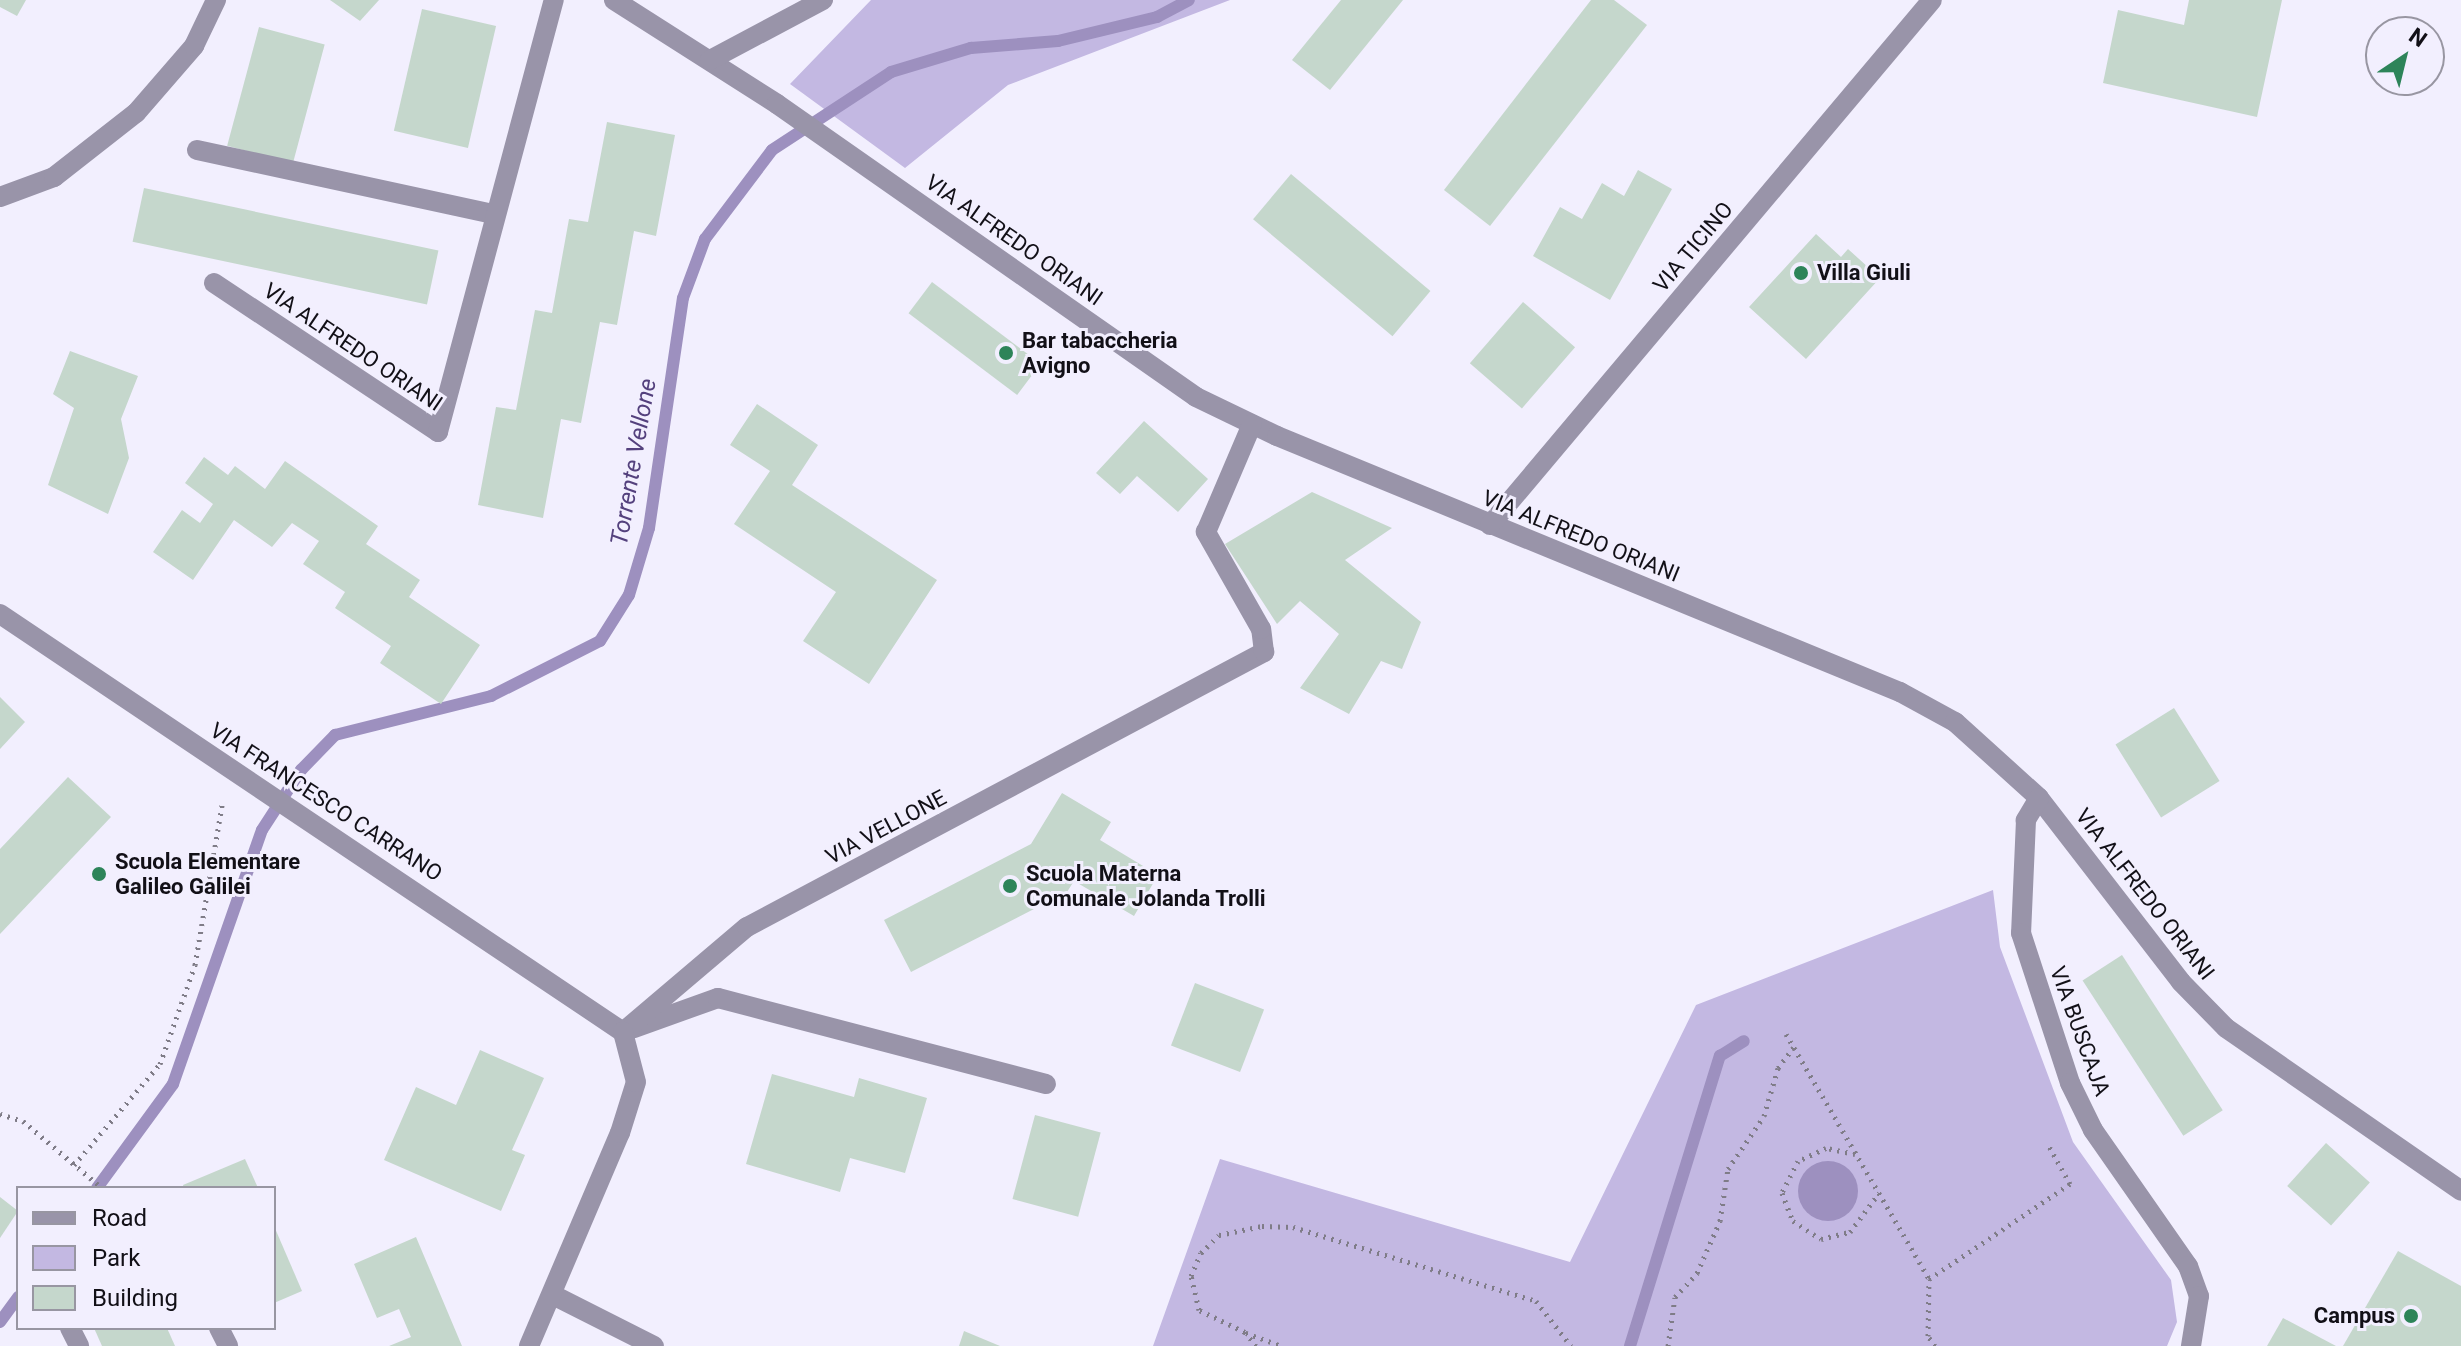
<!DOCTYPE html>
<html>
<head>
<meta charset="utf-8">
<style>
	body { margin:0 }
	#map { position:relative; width:2461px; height:1346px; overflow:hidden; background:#f2effe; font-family:Roboto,sans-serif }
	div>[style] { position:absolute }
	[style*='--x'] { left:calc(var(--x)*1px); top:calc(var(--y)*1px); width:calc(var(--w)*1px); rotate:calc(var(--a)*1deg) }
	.green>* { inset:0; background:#c3b8e2 }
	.water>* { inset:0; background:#9d90bf }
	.round { border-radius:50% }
	.stream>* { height:12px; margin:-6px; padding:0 6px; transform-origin:6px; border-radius:6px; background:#9d90bf }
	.building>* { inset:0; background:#c5d7cc; transform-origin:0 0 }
	.path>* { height:5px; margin-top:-2.5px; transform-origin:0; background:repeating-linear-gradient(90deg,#7f7c87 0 2px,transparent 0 8px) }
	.street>* { height:20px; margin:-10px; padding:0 10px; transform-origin:10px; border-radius:10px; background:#9994a9 }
	.dots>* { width:22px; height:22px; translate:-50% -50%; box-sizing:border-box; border:4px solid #f2effe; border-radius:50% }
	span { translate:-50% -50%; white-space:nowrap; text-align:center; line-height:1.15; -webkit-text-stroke:6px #f2effe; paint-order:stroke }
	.street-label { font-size:22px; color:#121017 }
	.poi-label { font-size:22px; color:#121017; font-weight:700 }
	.left { translate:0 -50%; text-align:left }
	.right { translate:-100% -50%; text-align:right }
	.water-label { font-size:24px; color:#54417d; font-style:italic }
	.legend { position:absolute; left:16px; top:1186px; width:260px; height:144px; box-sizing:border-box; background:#f2effe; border:2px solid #9896a2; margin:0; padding:10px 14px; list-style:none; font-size:24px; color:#121017 }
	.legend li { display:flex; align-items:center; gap:16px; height:40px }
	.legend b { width:40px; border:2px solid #9896a2 }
	.north { position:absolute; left:2365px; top:16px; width:80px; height:80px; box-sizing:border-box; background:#f2effe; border:2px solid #9896a2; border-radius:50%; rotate:35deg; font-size:22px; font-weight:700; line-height:32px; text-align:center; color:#121017 }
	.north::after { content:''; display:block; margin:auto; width:28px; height:36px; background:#2d8459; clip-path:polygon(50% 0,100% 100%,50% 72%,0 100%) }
</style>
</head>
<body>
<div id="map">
	<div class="green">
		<i style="clip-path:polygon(871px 0,1230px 0,1008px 85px,905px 168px,790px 84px)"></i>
		<i style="clip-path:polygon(1993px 890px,2000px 947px,2073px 1142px,2171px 1280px,2177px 1322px,2167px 1346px,1153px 1346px,1220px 1159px,1570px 1262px,1696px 1005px)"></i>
	</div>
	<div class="water">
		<i class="round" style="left:1798px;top:1161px;width:60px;height:60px"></i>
	</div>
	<div class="stream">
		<i style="--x:97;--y:1188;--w:129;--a:-53.8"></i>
		<i style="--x:173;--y:1084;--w:269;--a:-70.7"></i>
		<i style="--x:262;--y:830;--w:72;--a:-57"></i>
		<i style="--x:301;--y:770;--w:49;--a:-45.8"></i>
		<i style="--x:335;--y:735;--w:161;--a:-14"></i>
		<i style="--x:491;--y:696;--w:122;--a:-26.8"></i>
		<i style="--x:600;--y:641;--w:54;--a:-57.8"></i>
		<i style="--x:629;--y:595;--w:70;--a:-73.4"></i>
		<i style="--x:649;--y:528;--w:232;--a:-81.6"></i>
		<i style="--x:683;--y:298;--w:63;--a:-69.6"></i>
		<i style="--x:705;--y:239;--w:111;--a:-53"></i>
		<i style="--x:772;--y:150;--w:142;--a:-33.2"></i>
		<i style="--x:891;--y:72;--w:84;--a:-16.7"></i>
		<i style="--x:971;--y:48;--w:87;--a:-4.6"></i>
		<i style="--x:1058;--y:41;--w:102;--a:-13.6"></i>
		<i style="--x:1157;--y:17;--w:36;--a:-28"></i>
		<i style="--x:0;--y:1322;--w:31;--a:-54"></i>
		<i style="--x:1630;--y:1346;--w:304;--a:-72.8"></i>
		<i style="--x:1720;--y:1056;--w:28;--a:-32"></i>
	</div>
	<div class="building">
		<i style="clip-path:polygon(0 0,26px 0,17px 16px,0 7px)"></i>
		<i style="clip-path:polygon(330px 0,379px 0,360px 21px)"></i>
		<i style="clip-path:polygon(1341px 0,1403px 0,1330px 90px,1292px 60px)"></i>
		<i style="clip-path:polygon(1591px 0,1614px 0,1647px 25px,1490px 226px,1444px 190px)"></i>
		<i style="clip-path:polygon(2189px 0,2282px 0,2257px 117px,2103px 83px,2118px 10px,2184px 25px)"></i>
		<i style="left:422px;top:9px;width:76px;height:125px;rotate:13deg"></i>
		<i style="left:259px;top:27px;width:68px;height:123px;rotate:15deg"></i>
		<i style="clip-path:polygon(607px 122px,675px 135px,656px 236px,634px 231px,617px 325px,600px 322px,581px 423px,561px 419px,543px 518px,478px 505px,496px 407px,516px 410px,535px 310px,552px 313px,569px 219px,588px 222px)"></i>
		<i style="clip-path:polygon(1638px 170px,1672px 189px,1610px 300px,1533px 256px,1560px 207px,1582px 219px,1602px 183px,1624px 196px)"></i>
		<i style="left:1291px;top:174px;width:182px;height:59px;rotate:40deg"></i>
		<i style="left:144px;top:188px;width:301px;height:55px;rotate:12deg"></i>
		<i style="clip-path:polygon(1816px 234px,1841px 257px,1848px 249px,1880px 278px,1806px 359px,1749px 307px)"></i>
		<i style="left:932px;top:282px;width:136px;height:39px;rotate:37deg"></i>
		<i style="left:1523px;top:302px;width:69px;height:81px;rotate:41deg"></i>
		<i style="clip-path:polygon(70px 351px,138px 376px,121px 419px,129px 458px,108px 514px,48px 485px,74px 408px,53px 394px)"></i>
		<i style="clip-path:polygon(757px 404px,818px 445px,792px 485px,937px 580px,869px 684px,803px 641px,836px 592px,734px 524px,770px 471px,730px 445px)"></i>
		<i style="clip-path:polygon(1144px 421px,1208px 479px,1178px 512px,1137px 476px,1120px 494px,1096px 473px)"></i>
		<i style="clip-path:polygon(204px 457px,228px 475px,235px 466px,265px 489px,285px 461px,378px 526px,366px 544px,420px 580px,409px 597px,480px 645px,441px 704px,380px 663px,391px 646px,335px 608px,345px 592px,303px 564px,319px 541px,292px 523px,272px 547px,234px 520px,193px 580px,153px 552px,182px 510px,200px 523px,213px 504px,185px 483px)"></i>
		<i style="clip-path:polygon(1312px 492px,1392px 528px,1345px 560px,1421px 622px,1402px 669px,1381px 661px,1349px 714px,1300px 688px,1339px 634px,1300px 601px,1277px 624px,1225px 544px)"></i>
		<i style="clip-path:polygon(0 697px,25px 722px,0 749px)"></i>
		<i style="left:2174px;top:708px;width:86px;height:69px;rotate:58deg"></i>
		<i style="clip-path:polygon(68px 777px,111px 817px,0 934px,0 849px)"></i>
		<i style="clip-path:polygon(1062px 793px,1111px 822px,1100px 840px,1158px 875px,1134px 916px,1074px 881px,1067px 892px,911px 972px,884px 920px,1031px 844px)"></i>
		<i style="left:2122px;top:955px;width:185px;height:47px;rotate:57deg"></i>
		<i style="left:1195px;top:983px;width:74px;height:67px;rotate:21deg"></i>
		<i style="clip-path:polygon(480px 1050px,544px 1078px,512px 1150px,525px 1155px,501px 1211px,384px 1160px,416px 1087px,456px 1105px)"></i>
		<i style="clip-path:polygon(772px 1074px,854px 1097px,859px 1078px,927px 1098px,905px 1173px,850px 1158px,840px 1192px,746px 1164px)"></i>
		<i style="left:1035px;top:1115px;width:68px;height:87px;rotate:15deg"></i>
		<i style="left:2326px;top:1143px;width:59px;height:58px;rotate:42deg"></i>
		<i style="clip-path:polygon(245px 1159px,258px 1188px,184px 1188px,183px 1185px)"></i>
		<i style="clip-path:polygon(0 1197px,18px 1211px,0 1238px)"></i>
		<i style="clip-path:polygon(274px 1226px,302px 1291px,274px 1303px)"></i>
		<i style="clip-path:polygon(416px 1237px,462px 1346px,389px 1346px,411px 1337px,399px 1309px,377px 1318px,354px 1264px)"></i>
		<i style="clip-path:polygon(2398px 1251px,2461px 1286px,2461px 1346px,2343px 1346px)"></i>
		<i style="clip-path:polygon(2283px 1318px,2336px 1346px,2267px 1346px)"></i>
		<i style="clip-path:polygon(94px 1328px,167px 1328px,175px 1346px,102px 1346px)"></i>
		<i style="clip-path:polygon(964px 1331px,1000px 1346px,959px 1346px)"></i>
	</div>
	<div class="path">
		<i style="--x:1786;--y:1034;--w:284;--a:59.7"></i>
		<i style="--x:0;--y:1114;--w:24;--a:17"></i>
		<i style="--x:23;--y:1121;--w:104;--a:40.3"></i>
		<i style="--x:1855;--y:1154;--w:30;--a:-168"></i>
		<i style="--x:1826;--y:1148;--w:31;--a:155"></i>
		<i style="--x:1798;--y:1161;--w:36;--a:117"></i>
		<i style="--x:1782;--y:1193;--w:30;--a:69"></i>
		<i style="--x:1793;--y:1221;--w:33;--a:33"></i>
		<i style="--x:1821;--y:1239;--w:30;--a:-14"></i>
		<i style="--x:1850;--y:1232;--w:49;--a:-53.4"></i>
		<i style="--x:74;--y:1165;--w:133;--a:-49.6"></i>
		<i style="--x:160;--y:1064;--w:105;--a:-70.5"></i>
		<i style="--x:195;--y:965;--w:167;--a:-80.4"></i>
		<i style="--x:1246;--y:1333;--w:38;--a:20"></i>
		<i style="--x:1256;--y:1346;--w:18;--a:-128"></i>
		<i style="--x:1245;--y:1332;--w:51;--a:-154.4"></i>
		<i style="--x:1199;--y:1310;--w:35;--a:-103"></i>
		<i style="--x:1191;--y:1276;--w:25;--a:-67"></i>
		<i style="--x:1201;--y:1253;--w:25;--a:-45"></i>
		<i style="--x:1219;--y:1235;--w:44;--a:-11.8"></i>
		<i style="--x:1262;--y:1226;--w:31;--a:2"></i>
		<i style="--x:1293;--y:1227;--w:254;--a:16.9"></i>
		<i style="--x:1536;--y:1301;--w:57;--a:52.1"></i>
		<i style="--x:1668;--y:1346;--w:49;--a:-81.9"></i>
		<i style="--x:1675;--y:1297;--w:33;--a:-47"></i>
		<i style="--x:1697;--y:1273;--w:57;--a:-66.1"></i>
		<i style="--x:1720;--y:1221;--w:53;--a:-81.3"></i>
		<i style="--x:1728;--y:1169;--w:64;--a:-55.8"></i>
		<i style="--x:1764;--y:1116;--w:50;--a:-73.7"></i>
		<i style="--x:1778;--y:1068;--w:26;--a:-53"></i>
		<i style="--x:1935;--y:1346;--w:12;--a:-125"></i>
		<i style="--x:1928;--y:1336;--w:57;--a:-89"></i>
		<i style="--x:1929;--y:1279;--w:170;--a:-34"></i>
		<i style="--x:2070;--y:1184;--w:43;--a:-118.9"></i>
	</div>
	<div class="street">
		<i style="--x:614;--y:0;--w:193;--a:32.5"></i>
		<i style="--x:777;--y:104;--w:511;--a:34.96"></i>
		<i style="--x:1196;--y:397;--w:90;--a:25.7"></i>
		<i style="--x:1277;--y:436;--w:674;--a:22.34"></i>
		<i style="--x:1900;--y:692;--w:63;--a:28.6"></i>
		<i style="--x:1955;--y:722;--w:113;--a:42.1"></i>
		<i style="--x:2039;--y:798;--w:232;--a:52.3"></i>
		<i style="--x:2181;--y:982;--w:64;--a:45.6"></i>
		<i style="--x:2226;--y:1028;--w:286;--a:34.7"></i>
		<i style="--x:710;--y:60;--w:128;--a:-28"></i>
		<i style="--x:197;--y:150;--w:304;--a:12.2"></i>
		<i style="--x:0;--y:197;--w:58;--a:-20.3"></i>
		<i style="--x:54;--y:177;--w:104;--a:-38"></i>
		<i style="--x:136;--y:113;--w:89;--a:-49.1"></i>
		<i style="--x:194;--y:46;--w:51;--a:-64.4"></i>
		<i style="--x:214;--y:283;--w:269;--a:33.6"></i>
		<i style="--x:438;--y:432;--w:447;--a:-75"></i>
		<i style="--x:1490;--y:525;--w:686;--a:-49.91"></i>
		<i style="--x:0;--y:614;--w:750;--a:33.86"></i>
		<i style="--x:2039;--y:798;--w:26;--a:121"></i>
		<i style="--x:2026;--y:820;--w:113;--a:92.5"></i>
		<i style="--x:2021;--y:933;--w:158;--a:71.9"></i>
		<i style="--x:2070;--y:1083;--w:52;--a:63.9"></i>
		<i style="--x:2093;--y:1130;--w:166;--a:55.1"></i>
		<i style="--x:2188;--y:1266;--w:32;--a:70"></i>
		<i style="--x:2199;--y:1296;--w:51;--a:99.1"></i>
		<i style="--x:634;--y:1028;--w:89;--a:-19.7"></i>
		<i style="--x:718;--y:998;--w:339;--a:14.7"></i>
		<i style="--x:623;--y:1032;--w:162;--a:-40.3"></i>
		<i style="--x:747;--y:927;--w:586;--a:-28.01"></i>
		<i style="--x:1264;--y:652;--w:23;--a:-97"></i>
		<i style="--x:1261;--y:629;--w:112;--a:-119.6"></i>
		<i style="--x:1206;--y:532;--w:117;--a:-66.9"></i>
		<i style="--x:553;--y:1295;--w:113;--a:26.8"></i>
		<i style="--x:70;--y:1328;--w:20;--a:63"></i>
		<i style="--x:219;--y:1328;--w:20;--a:63"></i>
		<i style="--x:529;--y:1346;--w:232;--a:-66.9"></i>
		<i style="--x:620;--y:1133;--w:53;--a:-72.6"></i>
		<i style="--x:636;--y:1082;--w:52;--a:-104.6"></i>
	</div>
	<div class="dots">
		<i style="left:1801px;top:273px;background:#2d8459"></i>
		<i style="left:1006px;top:353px;background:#2d8459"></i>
		<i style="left:99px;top:874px;background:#2d8459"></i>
		<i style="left:1010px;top:886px;background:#2d8459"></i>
		<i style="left:2411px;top:1316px;background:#2d8459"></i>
	</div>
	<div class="street-label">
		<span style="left:1014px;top:240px;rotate:35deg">VIA ALFREDO ORIANI</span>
		<span style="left:1693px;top:247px;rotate:-50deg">VIA TICINO</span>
		<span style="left:353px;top:347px;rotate:34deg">VIA ALFREDO ORIANI</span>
		<span style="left:1581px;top:536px;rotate:22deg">VIA ALFREDO ORIANI</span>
		<span style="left:326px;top:802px;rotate:33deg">VIA FRANCESCO CARRANO</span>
		<span style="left:886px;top:827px;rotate:-28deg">VIA VELLONE</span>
		<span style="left:2145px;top:894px;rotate:52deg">VIA ALFREDO ORIANI</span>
		<span style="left:2080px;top:1031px;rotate:70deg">VIA BUSCAJA</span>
	</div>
	<div class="poi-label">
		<span class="left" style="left:1817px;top:273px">Villa Giuli</span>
		<span class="left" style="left:1022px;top:353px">Bar tabaccheria<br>Avigno</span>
		<span class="left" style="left:115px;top:874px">Scuola Elementare<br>Galileo Galilei</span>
		<span class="left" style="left:1026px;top:886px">Scuola Materna<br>Comunale Jolanda Trolli</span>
		<span class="right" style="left:2395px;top:1316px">Campus</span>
	</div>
	<div class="water-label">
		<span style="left:634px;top:462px;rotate:-80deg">Torrente Vellone</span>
	</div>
	<ul class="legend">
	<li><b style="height:10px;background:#9994a9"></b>Road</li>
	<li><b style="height:22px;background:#c3b8e2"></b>Park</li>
	<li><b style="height:22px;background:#c5d7cc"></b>Building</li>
	</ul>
	<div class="north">N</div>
</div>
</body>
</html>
